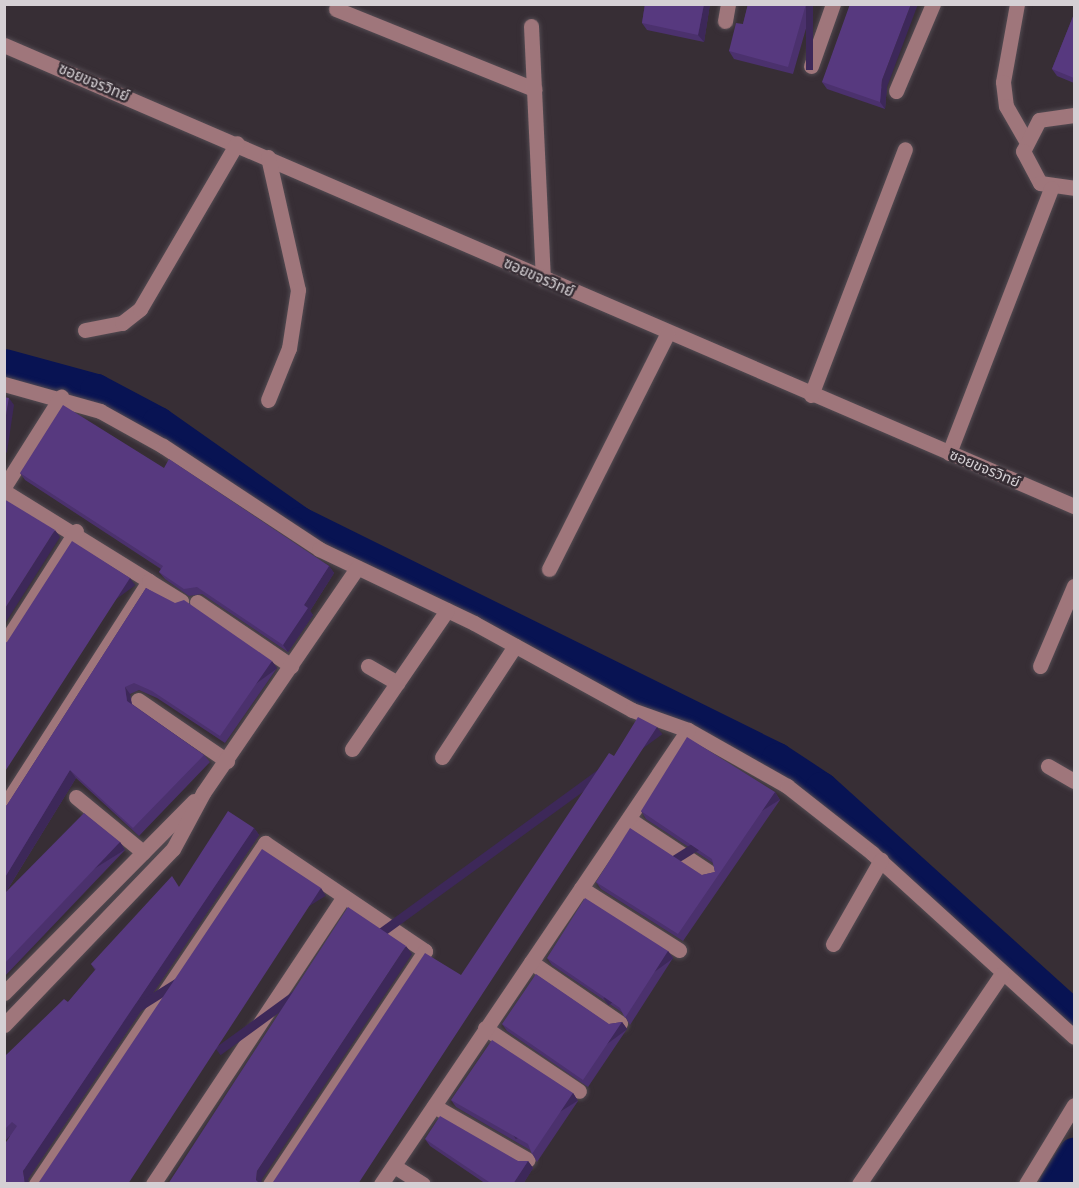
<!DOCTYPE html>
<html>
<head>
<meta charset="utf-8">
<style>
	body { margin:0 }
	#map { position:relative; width:1079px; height:1188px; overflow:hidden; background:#372e35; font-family:"IBM Plex Sans","Noto Sans Thai",sans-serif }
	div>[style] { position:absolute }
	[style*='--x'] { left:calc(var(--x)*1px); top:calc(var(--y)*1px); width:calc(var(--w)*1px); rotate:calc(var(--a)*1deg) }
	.river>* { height:33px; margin:-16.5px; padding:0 16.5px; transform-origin:16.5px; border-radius:16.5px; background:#081353 }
	.roads { filter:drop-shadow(0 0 2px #534b52) drop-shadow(0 0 2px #534b52) }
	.minor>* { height:15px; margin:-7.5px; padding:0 7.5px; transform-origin:7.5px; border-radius:7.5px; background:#9f767b }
	.wall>* { inset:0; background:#4b316d }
	.shaded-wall>* { inset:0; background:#3d2859; transform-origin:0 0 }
	.building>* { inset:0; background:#57397f }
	span { translate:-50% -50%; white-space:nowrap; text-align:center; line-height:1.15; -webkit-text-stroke:5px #372e35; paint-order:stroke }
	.street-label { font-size:15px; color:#d5d0d4 }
	.frame { position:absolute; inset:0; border:6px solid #d5d0d4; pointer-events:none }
</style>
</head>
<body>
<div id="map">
	<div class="river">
		<i style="--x:4;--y:365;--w:95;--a:15.2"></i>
		<i style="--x:96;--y:390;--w:70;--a:28"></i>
		<i style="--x:158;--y:423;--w:174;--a:35.2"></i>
		<i style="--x:300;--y:523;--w:532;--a:26.32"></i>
		<i style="--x:777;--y:759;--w:53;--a:33.4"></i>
		<i style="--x:821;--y:788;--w:341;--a:42.1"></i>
		<i style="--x:1055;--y:1184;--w:36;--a:-58"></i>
	</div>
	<div class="roads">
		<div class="minor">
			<i style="--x:1017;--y:4;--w:79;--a:100.2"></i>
			<i style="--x:1003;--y:82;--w:24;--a:83"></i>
			<i style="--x:1006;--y:106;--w:38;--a:60"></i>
			<i style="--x:336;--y:9;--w:214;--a:22"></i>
			<i style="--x:725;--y:21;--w:17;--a:-80"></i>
			<i style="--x:531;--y:26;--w:253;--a:87.3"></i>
			<i style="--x:4;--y:45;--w:1165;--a:23.31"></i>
			<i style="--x:811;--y:66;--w:66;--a:-70.5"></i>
			<i style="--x:896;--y:91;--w:95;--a:-67"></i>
			<i style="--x:1074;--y:115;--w:35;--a:172"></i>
			<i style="--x:1039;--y:120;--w:35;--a:117"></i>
			<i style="--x:1023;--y:151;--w:36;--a:62"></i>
			<i style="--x:1040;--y:183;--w:34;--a:8"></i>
			<i style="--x:268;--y:157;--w:136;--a:77.3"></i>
			<i style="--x:298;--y:290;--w:59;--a:98.8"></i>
			<i style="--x:289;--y:348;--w:56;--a:112"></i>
			<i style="--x:85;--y:330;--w:38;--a:-11"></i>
			<i style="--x:122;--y:323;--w:23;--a:-38"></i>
			<i style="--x:140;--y:309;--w:192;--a:-59.7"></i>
			<i style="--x:4;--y:384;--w:100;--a:15.7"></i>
			<i style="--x:100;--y:411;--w:72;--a:29.1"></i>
			<i style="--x:163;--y:446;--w:187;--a:33.4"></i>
			<i style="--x:319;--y:549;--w:172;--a:25.5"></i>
			<i style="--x:474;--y:623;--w:180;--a:28.8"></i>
			<i style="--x:632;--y:710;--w:59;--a:19.7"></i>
			<i style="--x:688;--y:730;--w:114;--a:29.5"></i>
			<i style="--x:787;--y:786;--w:108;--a:38.2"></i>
			<i style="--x:872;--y:853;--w:273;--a:42.3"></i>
			<i style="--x:811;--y:395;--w:263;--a:-69.1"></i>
			<i style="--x:949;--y:453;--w:284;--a:-68.9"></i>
			<i style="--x:4;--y:487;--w:107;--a:-57.7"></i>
			<i style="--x:4;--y:491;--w:171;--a:31.8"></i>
			<i style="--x:149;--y:581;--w:269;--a:122.7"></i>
			<i style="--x:549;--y:569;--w:263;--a:-63.3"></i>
			<i style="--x:149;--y:581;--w:38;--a:32"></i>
			<i style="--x:197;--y:602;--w:114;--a:34.2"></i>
			<i style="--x:4;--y:644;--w:134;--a:-57.5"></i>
			<i style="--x:368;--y:666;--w:34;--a:30"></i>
			<i style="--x:1040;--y:666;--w:87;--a:-67"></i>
			<i style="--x:138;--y:700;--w:108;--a:34.4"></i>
			<i style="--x:352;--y:749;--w:168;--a:-55.6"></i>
			<i style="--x:442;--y:757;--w:133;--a:-56.7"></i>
			<i style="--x:1048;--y:766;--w:30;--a:30"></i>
			<i style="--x:76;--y:797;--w:87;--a:39.4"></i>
			<i style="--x:629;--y:819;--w:100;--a:33.5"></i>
			<i style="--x:581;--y:888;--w:116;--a:32.3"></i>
			<i style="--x:833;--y:944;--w:97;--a:-60.3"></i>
			<i style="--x:531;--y:962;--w:108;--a:34.4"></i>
			<i style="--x:4;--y:993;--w:270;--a:-45.3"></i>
			<i style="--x:4;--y:1025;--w:244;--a:-46.2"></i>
			<i style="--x:173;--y:849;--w:64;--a:-61.8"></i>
			<i style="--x:203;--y:793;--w:273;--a:-55.6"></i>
			<i style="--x:485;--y:1028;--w:113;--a:33.8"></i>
			<i style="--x:434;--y:1106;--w:108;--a:29.9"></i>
			<i style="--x:394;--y:1166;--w:34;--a:32"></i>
			<i style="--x:36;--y:1184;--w:411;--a:-56.1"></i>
			<i style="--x:265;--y:843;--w:193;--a:34"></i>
			<i style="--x:425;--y:951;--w:280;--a:123.6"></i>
			<i style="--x:153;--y:1184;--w:345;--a:-56.4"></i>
			<i style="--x:381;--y:1184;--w:548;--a:-55.93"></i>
			<i style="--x:859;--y:1184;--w:253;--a:-55.8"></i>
			<i style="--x:1026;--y:1184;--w:92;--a:-58.7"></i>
		</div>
	</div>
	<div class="wall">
		<i style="clip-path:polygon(645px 4px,710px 4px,704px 42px,647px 30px,642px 23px)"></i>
		<i style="clip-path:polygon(748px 4px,813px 4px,793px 74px,734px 59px,729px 51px,743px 24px)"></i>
		<i style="clip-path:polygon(1074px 14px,1074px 83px,1057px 76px,1052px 69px)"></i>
		<i style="clip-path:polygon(822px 82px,887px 87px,885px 109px,827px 89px)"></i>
		<i style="clip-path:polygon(164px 468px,329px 566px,334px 573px,310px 611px,313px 615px,288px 652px,202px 594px,189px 596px,165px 579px,159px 572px,161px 569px,25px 480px,20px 473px)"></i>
		<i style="clip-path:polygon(146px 588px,277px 668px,225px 743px,157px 698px,139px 690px,130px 694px,132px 704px,204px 755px,210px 762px,139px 836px,76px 778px,6px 892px,120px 842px,125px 850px,4px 977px,7px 805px)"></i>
		<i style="clip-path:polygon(775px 792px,780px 800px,683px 941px,601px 889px,596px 882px,702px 875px,715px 872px,713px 863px,646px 819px,641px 811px)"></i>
		<i style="clip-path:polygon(254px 828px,259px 835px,28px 1179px,29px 1184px,10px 1136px,4px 1142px,4px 1057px,68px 1002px,95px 970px,91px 964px,179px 887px)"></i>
		<i style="clip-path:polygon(668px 951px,673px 958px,630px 1025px,623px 1013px,552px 965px,547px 958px)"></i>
		<i style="clip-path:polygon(622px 1022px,627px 1029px,588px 1087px,507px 1031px,502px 1024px,609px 1024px)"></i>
		<i style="clip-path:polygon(573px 1093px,578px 1101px,537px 1162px,530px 1150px,456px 1107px,451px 1100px)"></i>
		<i style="clip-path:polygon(425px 1139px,518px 1161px,528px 1161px,533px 1168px,523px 1184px,486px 1184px,430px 1146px)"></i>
	</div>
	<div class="shaded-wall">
		<i style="clip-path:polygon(704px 4px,710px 4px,704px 42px,698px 35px)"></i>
		<i style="left:806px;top:4px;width:7px;height:66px"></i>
		<i style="clip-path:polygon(911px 4px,918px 4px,887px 87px,885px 109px,880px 102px,882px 80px)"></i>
		<i style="clip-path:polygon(9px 398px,14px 405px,7px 452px,4px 455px,4px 427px)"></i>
		<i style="clip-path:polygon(55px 530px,60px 537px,4px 625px,4px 610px)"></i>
		<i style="clip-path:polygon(329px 566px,334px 573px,310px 611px,313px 615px,288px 652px,283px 645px,304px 605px)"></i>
		<i style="left:130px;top:578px;width:9px;height:232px;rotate:54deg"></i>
		<i style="left:272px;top:661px;width:9px;height:91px;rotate:54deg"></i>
		<i style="clip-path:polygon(125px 687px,130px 694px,132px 708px,127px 701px)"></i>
		<i style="left:657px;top:727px;width:9px;height:546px;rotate:54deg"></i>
		<i style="clip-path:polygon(70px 770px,76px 778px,4px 895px,4px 879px)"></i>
		<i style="left:775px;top:792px;width:9px;height:172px;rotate:58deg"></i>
		<i style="clip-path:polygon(254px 828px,259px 835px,28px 1179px,29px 1184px,25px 1184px,23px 1171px)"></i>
		<i style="left:120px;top:842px;width:9px;height:168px;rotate:58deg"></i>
		<i style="left:321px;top:888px;width:9px;height:353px;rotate:58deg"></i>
		<i style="clip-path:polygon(406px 946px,412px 954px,262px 1179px,261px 1184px,258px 1184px,256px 1180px,257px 1171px)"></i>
		<i style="left:668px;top:951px;width:9px;height:80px;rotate:54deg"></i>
		<i style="left:622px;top:1022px;width:9px;height:70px;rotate:54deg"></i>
		<i style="left:573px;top:1093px;width:9px;height:73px;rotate:58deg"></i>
		<i style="clip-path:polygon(528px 1161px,533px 1168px,523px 1184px,513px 1184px)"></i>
	</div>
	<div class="building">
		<i style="clip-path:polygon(645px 4px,704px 4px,698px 35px,642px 23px)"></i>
		<i style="clip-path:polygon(748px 4px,806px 4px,788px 67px,729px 51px,736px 23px,743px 24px)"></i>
		<i style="clip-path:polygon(850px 4px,911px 4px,882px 80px,880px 102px,822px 82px)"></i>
		<i style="clip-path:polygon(1074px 14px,1074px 78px,1052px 69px)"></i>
		<i style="clip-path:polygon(4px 397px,9px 398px,4px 427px)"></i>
		<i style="clip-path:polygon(63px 405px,164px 468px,169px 459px,329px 566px,304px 605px,308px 608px,283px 645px,197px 587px,184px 589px,159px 572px,163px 566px,20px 473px)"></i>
		<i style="clip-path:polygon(4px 499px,55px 530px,4px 610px)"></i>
		<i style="clip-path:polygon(72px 541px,130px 578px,4px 773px,4px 643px,7px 642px)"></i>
		<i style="clip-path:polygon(146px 588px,175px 603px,184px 600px,272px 661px,220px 736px,152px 691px,134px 683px,125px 687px,127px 701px,204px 755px,133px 828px,70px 770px,4px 879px,4px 806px,7px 805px)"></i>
		<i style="clip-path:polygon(638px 717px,657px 727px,358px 1184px,270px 1184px,273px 1182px,425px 953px,461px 975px,609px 753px,614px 756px)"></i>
		<i style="clip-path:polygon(687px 737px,775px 792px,678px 934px,596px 882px,630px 828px,702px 875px,715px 872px,712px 859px,641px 811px)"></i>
		<i style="clip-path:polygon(228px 811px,254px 828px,23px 1171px,25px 1184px,4px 1184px,4px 1145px,17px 1126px,12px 1122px,4px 1130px,4px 1057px,64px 999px,68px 1002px,96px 969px,91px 964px,172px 876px,179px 887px)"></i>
		<i style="clip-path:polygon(84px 813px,120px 842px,4px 964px,4px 894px)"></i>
		<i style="clip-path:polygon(262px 849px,321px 888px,128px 1184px,30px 1184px,39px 1182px)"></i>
		<i style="clip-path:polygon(585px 898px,668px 951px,625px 1018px,620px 1008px,547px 958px)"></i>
		<i style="clip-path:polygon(348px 907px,406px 946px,257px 1171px,256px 1180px,260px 1184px,168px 1184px)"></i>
		<i style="clip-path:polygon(536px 974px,609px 1024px,622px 1022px,583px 1080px,502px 1024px)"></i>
		<i style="clip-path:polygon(492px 1040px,573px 1093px,532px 1154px,528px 1144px,451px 1100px)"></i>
		<i style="clip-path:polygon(440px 1116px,518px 1161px,528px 1161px,513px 1184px,492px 1184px,425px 1139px)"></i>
	</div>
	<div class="street-label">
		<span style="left:94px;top:82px;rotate:23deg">ซอยขจรวิทย์</span>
		<span style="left:539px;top:277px;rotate:24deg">ซอยขจรวิทย์</span>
		<span style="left:985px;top:468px;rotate:23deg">ซอยขจรวิทย์</span>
	</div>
	<div class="frame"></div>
</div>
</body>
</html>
